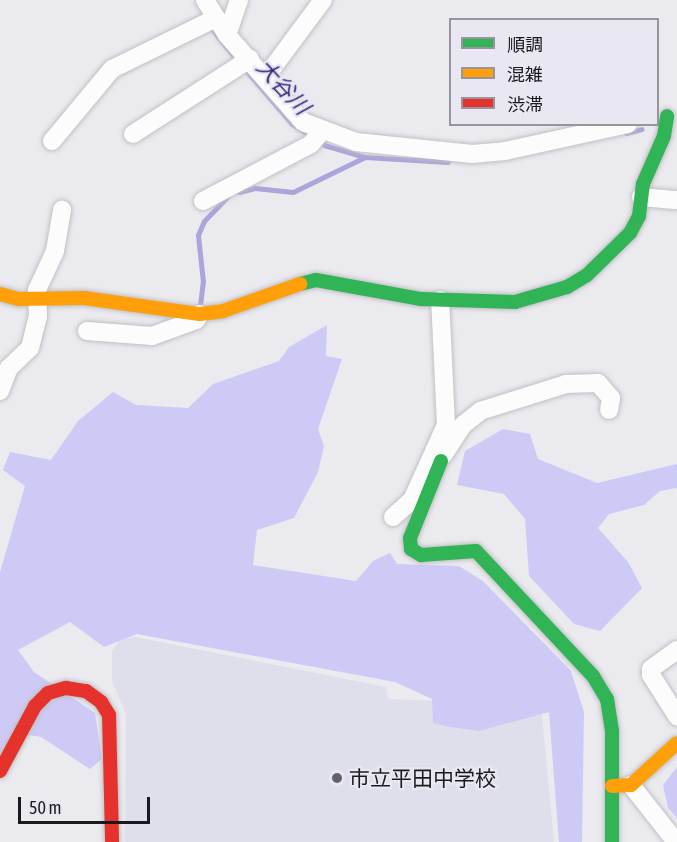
<!DOCTYPE html>
<html>
<head>
<meta charset="utf-8">
<style>
	body { margin:0 }
	#map { position:relative; width:677px; height:842px; overflow:hidden; background:#eaeaef; font-family:"Asap Condensed","Noto Sans JP",sans-serif }
	div>[style] { position:absolute }
	[style*='--x'] { left:calc(var(--x)*1px); top:calc(var(--y)*1px); width:calc(var(--w)*1px); rotate:calc(var(--a)*1deg) }
	.built>* { inset:0; background:#dfdfec }
	.green>* { inset:0; background:#cdcbf6 }
	.stream>* { height:5px; margin:-2.5px; padding:0 2.5px; transform-origin:2.5px; border-radius:2.5px; background:#aaa5da }
	.roads { filter:drop-shadow(0 0 2px #c0c0c5) drop-shadow(0 0 2px #c0c0c5) }
	.street>* { height:18px; margin:-9px; padding:0 9px; transform-origin:9px; border-radius:9px; background:#fcfcfd }
	.fast>* { height:14px; margin:-7px; padding:0 7px; transform-origin:7px; border-radius:7px; background:#30b455 }
	.slow>* { height:14px; margin:-7px; padding:0 7px; transform-origin:7px; border-radius:7px; background:#ff9f0a }
	.jam>* { height:14px; margin:-7px; padding:0 7px; transform-origin:7px; border-radius:7px; background:#e5322d }
	.dots>* { width:16px; height:16px; translate:-50% -50%; box-sizing:border-box; border:3px solid #e8e7f2; border-radius:50% }
	span { translate:-50% -50%; white-space:nowrap; text-align:center; line-height:1.15; -webkit-text-stroke:4.5px #e8e7f2; paint-order:stroke }
	.poi-label { font-size:21px; color:#1a1a1e }
	.left { translate:0 -50%; text-align:left }
	.water-label { font-size:22px; color:#3b297e; font-style:italic }
	.legend { position:absolute; left:449px; top:18px; width:210px; height:108px; box-sizing:border-box; background:#e8e7f2; border:2px solid #96959d; margin:0; padding:8px 10px; list-style:none; font-size:18px; color:#1a1a1e }
	.legend li { display:flex; align-items:center; gap:12px; height:30px }
	.legend b { width:30px; border:2px solid #96959d }
	.scale { position:absolute; left:18px; top:797px; width:132px; height:27px; box-sizing:border-box; border:3px solid #1a1a1e; border-top:0; padding-left:8px; font-size:18px; line-height:21px; white-space:nowrap; color:#1a1a1e; -webkit-text-stroke:4px #e8e7f2; paint-order:stroke }
</style>
</head>
<body>
<div id="map">
	<div class="built">
		<i style="clip-path:polygon(135px 637px,386px 687px,388px 699px,541px 705px,554px 842px,125px 842px,126px 714px,112px 681px,112px 651px,120px 640px)"></i>
	</div>
	<div class="green">
		<i style="clip-path:polygon(327px 325px,326px 356px,342px 359px,318px 429px,324px 446px,318px 472px,294px 518px,257px 530px,253px 565px,356px 581px,373px 561px,390px 553px,397px 564px,459px 566px,483px 581px,571px 671px,584px 712px,582px 842px,559px 842px,549px 712px,479px 731px,450px 727px,433px 723px,432px 699px,395px 682px,137px 634px,104px 647px,70px 622px,18px 650px,34px 672px,95px 713px,102px 759px,90px 769px,41px 737px,13px 732px,0 755px,0 572px,25px 486px,3px 470px,10px 452px,51px 460px,78px 421px,113px 392px,136px 405px,188px 408px,213px 384px,279px 361px,289px 347px)"></i>
		<i style="clip-path:polygon(503px 429px,530px 434px,538px 459px,597px 483px,677px 464px,677px 488px,660px 491px,644px 505px,609px 514px,598px 528px,628px 562px,642px 588px,600px 631px,574px 624px,529px 576px,525px 519px,504px 494px,457px 485px,465px 451px)"></i>
		<i style="clip-path:polygon(677px 767px,677px 818px,668px 808px,663px 785px)"></i>
	</div>
	<div class="stream">
		<i style="--x:209;--y:25;--w:42;--a:51.8"></i>
		<i style="--x:243;--y:67;--w:75;--a:49.3"></i>
		<i style="--x:292;--y:124;--w:38;--a:33"></i>
		<i style="--x:324;--y:145;--w:43;--a:16.3"></i>
		<i style="--x:365;--y:157;--w:83;--a:3.4"></i>
		<i style="--x:626;--y:133;--w:16;--a:-14"></i>
		<i style="--x:239;--y:192;--w:16;--a:-14"></i>
		<i style="--x:255;--y:188;--w:38;--a:6"></i>
		<i style="--x:293;--y:192;--w:80;--a:-25.9"></i>
		<i style="--x:200;--y:305;--w:23;--a:-83"></i>
		<i style="--x:203;--y:282;--w:47;--a:-96.1"></i>
		<i style="--x:198;--y:235;--w:15;--a:-67"></i>
		<i style="--x:204;--y:221;--w:33;--a:-46"></i>
	</div>
	<div class="roads">
		<div class="street">
			<i style="--x:205;--y:0;--w:41;--a:57.8"></i>
			<i style="--x:227;--y:35;--w:116;--a:48.9"></i>
			<i style="--x:303;--y:122;--w:57;--a:20.7"></i>
			<i style="--x:356;--y:142;--w:117;--a:5.9"></i>
			<i style="--x:472;--y:154;--w:33;--a:-5"></i>
			<i style="--x:505;--y:151;--w:126;--a:-12.4"></i>
			<i style="--x:227;--y:35;--w:37;--a:-71"></i>
			<i style="--x:265;--y:78;--w:97;--a:-53.4"></i>
			<i style="--x:133;--y:134;--w:139;--a:-32.7"></i>
			<i style="--x:52;--y:141;--w:94;--a:-50.2"></i>
			<i style="--x:112;--y:69;--w:116;--a:-26.1"></i>
			<i style="--x:641;--y:197;--w:36;--a:5"></i>
			<i style="--x:203;--y:201;--w:122;--a:-27.8"></i>
			<i style="--x:311;--y:144;--w:16;--a:-50"></i>
			<i style="--x:87;--y:331;--w:65;--a:4.4"></i>
			<i style="--x:152;--y:336;--w:47;--a:-20"></i>
			<i style="--x:196;--y:320;--w:7;--a:-56"></i>
			<i style="--x:0;--y:391;--w:25;--a:-69"></i>
			<i style="--x:9;--y:368;--w:29;--a:-44"></i>
			<i style="--x:30;--y:348;--w:32;--a:-76"></i>
			<i style="--x:38;--y:317;--w:27;--a:-92"></i>
			<i style="--x:37;--y:290;--w:43;--a:-65.2"></i>
			<i style="--x:55;--y:251;--w:42;--a:-80.3"></i>
			<i style="--x:444;--y:454;--w:35;--a:-57"></i>
			<i style="--x:463;--y:425;--w:22;--a:-39"></i>
			<i style="--x:480;--y:411;--w:90;--a:-17.4"></i>
			<i style="--x:566;--y:384;--w:32;--a:-2"></i>
			<i style="--x:598;--y:383;--w:20;--a:49"></i>
			<i style="--x:611;--y:398;--w:12;--a:99"></i>
			<i style="--x:393;--y:517;--w:25;--a:-42"></i>
			<i style="--x:412;--y:500;--w:82;--a:-65.6"></i>
			<i style="--x:446;--y:425;--w:125;--a:-92.7"></i>
			<i style="--x:677;--y:650;--w:32;--a:144"></i>
			<i style="--x:651;--y:669;--w:6;--a:90"></i>
			<i style="--x:651;--y:675;--w:49;--a:57.6"></i>
			<i style="--x:631;--y:785;--w:73;--a:51.7"></i>
		</div>
		<div class="fast">
			<i style="--x:300;--y:284;--w:16;--a:-14"></i>
			<i style="--x:316;--y:280;--w:107;--a:10.3"></i>
			<i style="--x:421;--y:299;--w:94;--a:1.8"></i>
			<i style="--x:515;--y:302;--w:54;--a:-16.1"></i>
			<i style="--x:567;--y:287;--w:23;--a:-31"></i>
			<i style="--x:587;--y:275;--w:60;--a:-44.3"></i>
			<i style="--x:630;--y:233;--w:19;--a:-62"></i>
			<i style="--x:639;--y:216;--w:32;--a:-83"></i>
			<i style="--x:643;--y:184;--w:52;--a:-66.4"></i>
			<i style="--x:664;--y:136;--w:20;--a:-81"></i>
			<i style="--x:441;--y:461;--w:83;--a:111.9"></i>
			<i style="--x:410;--y:538;--w:11;--a:85"></i>
			<i style="--x:411;--y:549;--w:12;--a:31"></i>
			<i style="--x:421;--y:555;--w:55;--a:-4.2"></i>
			<i style="--x:476;--y:551;--w:171;--a:46.9"></i>
			<i style="--x:593;--y:676;--w:27;--a:59"></i>
			<i style="--x:607;--y:699;--w:33;--a:81"></i>
			<i style="--x:612;--y:732;--w:110;--a:90"></i>
		</div>
		<div class="slow">
			<i style="--x:0;--y:294;--w:20;--a:15"></i>
			<i style="--x:19;--y:299;--w:65;--a:-0.9"></i>
			<i style="--x:84;--y:298;--w:117;--a:7.9"></i>
			<i style="--x:200;--y:314;--w:23;--a:-7"></i>
			<i style="--x:223;--y:311;--w:82;--a:-19.3"></i>
			<i style="--x:612;--y:786;--w:19;--a:-3"></i>
			<i style="--x:631;--y:785;--w:62;--a:-42.4"></i>
		</div>
		<div class="jam">
			<i style="--x:0;--y:771;--w:74;--a:-61.7"></i>
			<i style="--x:35;--y:706;--w:18;--a:-45"></i>
			<i style="--x:48;--y:693;--w:19;--a:-16"></i>
			<i style="--x:66;--y:688;--w:20;--a:9"></i>
			<i style="--x:86;--y:691;--w:19;--a:36"></i>
			<i style="--x:101;--y:702;--w:15;--a:58"></i>
			<i style="--x:109;--y:715;--w:127;--a:88.6"></i>
		</div>
	</div>
	<div class="dots">
		<i style="left:337px;top:778px;background:#636367"></i>
	</div>
	<div class="poi-label">
		<span class="left" style="left:349px;top:778px">市立平田中学校</span>
	</div>
	<div class="water-label">
		<span style="left:283px;top:87px;rotate:47deg">大谷川</span>
	</div>
	<ul class="legend">
	<li><b style="height:8px;background:#30b455"></b>順調</li>
	<li><b style="height:8px;background:#ff9f0a"></b>混雑</li>
	<li><b style="height:8px;background:#e5322d"></b>渋滞</li>
	</ul>
	<div class="scale">50 m</div>
</div>
</body>
</html>
